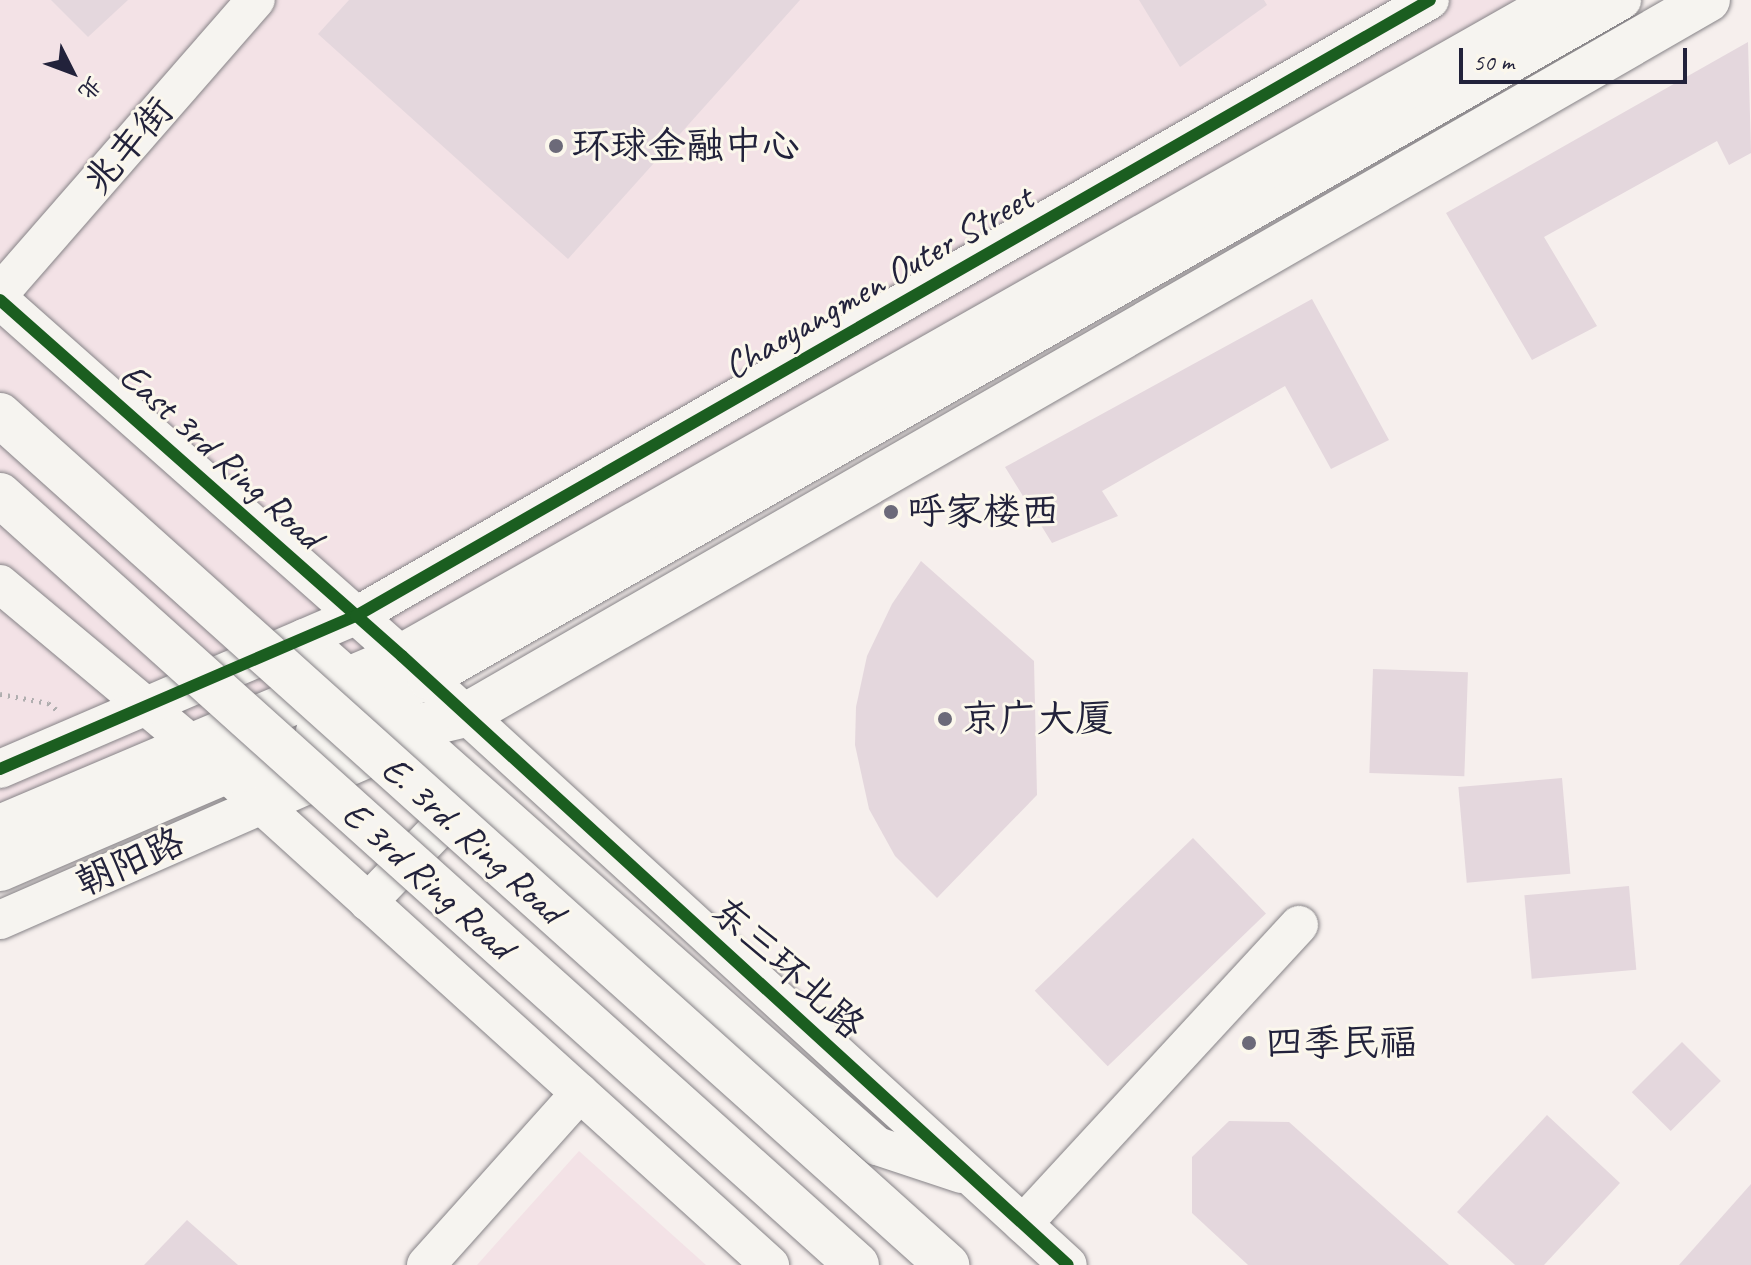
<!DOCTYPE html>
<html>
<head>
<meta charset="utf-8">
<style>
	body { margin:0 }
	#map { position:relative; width:1751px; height:1265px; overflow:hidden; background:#f6efed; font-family:Caveat,"LXGW WenKai TC",sans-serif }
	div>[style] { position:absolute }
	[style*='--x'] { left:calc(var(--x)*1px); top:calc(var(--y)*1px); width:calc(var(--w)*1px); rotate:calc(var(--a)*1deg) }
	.built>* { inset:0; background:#f3e2e6 }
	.building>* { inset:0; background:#e4d7dd; transform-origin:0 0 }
	.path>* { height:5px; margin-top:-2.5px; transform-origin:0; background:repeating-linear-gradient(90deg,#b0aeaf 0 2px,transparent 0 8px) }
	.roads { filter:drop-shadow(0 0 2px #868387) drop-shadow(0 0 2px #868387) }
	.minor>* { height:38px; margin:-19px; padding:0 19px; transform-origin:19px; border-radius:19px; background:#f6f4f0 }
	.highway>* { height:44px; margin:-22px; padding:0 22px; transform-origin:22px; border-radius:22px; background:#f6f4f0 }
	.bridges { filter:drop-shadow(0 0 2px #868387) drop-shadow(0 0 2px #868387) }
	.highway-bridge>* { height:44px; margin:-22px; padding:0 22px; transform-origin:22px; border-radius:22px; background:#f6f4f0 }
	.cycleway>* { height:12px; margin:-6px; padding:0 6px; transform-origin:6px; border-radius:6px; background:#1b5e20 }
	.dots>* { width:22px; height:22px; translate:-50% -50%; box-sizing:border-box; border:4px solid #fbf7ec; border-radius:50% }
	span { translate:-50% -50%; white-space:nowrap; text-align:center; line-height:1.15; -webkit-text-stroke:6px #fbf7ec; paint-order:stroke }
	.street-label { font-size:38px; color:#22223b }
	.poi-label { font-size:38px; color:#22223b }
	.left { translate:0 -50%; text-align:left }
	.north { position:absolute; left:32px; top:32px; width:80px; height:80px; -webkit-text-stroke:6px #fbf7ec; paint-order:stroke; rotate:132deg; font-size:22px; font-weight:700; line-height:32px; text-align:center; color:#22223b }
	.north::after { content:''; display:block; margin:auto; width:28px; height:36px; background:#22223b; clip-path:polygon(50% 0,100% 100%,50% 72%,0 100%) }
	.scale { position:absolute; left:1459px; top:48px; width:228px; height:36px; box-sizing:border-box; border:4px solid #22223b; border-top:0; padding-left:10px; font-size:24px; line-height:28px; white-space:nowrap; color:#22223b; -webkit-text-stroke:6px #fbf7ec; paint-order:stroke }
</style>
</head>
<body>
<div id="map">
	<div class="built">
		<i style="clip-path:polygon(0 0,1566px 0,0 855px)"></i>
		<i style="clip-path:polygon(579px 1151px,706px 1265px,477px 1265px)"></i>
	</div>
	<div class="building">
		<i style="clip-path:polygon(51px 0,128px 0,88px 37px)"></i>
		<i style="clip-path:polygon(349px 0,800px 0,568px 259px,318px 34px)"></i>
		<i style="clip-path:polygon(1139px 0,1264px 0,1267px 5px,1180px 67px)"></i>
		<i style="clip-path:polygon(1748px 42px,1751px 153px,1729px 165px,1717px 141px,1544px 237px,1597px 326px,1532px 360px,1446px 213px)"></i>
		<i style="clip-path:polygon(1312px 299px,1389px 440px,1331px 469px,1285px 386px,1102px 491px,1118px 516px,1052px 543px,1005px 467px)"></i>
		<i style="clip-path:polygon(921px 561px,1034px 661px,1037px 795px,937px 898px,895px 856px,869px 809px,855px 745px,856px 707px,867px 656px,892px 604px)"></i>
		<i style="left:1373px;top:669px;width:95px;height:104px;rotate:2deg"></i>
		<i style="left:1562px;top:778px;width:96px;height:104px;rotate:85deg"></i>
		<i style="left:1193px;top:838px;width:105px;height:220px;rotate:46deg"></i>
		<i style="left:1629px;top:886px;width:84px;height:105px;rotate:85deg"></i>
		<i style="left:1682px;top:1042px;width:55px;height:71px;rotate:45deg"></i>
		<i style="clip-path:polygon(1547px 1115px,1620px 1183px,1544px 1265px,1515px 1265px,1457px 1212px)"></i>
		<i style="clip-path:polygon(1229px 1121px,1289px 1122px,1449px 1265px,1248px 1265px,1192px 1213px,1192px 1157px)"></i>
		<i style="clip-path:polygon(1751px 1184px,1751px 1265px,1679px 1265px)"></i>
		<i style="clip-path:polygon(187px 1220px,238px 1265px,144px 1265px)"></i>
	</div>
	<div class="path">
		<i style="--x:0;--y:694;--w:49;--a:10.6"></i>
		<i style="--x:48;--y:703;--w:11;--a:38"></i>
	</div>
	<div class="roads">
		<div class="minor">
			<i style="--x:0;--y:293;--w:389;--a:-48.9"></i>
			<i style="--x:0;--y:300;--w:537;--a:41.53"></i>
			<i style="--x:402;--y:656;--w:902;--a:42.44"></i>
			<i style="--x:0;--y:584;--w:293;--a:39.9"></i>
			<i style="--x:225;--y:772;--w:735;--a:42.13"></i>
			<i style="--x:304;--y:638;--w:766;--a:41.56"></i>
			<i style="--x:877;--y:1146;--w:89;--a:18.4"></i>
			<i style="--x:315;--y:731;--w:123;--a:-24.5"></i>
			<i style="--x:427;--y:680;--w:1375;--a:-29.64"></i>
			<i style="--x:0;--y:769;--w:387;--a:-23.3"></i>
			<i style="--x:356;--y:616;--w:1238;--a:-29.84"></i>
			<i style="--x:368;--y:902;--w:146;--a:-46.1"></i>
			<i style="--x:0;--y:920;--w:438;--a:-23.7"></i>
			<i style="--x:1023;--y:1224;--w:407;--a:-47.3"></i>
			<i style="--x:426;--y:1265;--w:231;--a:-48.2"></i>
		</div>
		<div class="highway">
			<i style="--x:0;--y:827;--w:437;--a:-23"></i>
			<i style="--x:402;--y:656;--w:1332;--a:-29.51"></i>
			<i style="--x:0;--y:869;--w:245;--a:-23.3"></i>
			<i style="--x:225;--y:772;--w:248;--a:-13.3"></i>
			<i style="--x:466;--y:715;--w:1433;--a:-29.93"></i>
		</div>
	</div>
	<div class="bridges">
		<div class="highway-bridge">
			<i style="--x:0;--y:415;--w:1273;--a:41.91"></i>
			<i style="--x:0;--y:495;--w:1152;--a:41.94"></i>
		</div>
	</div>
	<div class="cycleway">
		<i style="--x:0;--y:300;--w:537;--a:41.53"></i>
		<i style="--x:402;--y:656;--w:902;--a:42.44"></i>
		<i style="--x:0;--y:769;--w:387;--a:-23.3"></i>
		<i style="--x:356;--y:616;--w:1238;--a:-29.84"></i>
	</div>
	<div class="dots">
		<i style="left:556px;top:146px;background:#6c6a79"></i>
		<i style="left:891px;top:512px;background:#6c6a79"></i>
		<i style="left:945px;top:719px;background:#6c6a79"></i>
		<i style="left:1249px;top:1043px;background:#6c6a79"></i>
	</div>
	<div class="street-label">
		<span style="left:128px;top:146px;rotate:-49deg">兆丰街</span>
		<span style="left:878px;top:282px;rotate:-30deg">Chaoyangmen Outer Street</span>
		<span style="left:221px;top:456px;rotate:42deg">East 3rd Ring Road</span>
		<span style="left:473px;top:840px;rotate:42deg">E. 3rd. Ring Road</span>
		<span style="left:130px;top:862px;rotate:-24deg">朝阳路</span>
		<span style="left:428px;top:880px;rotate:42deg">E 3rd Ring Road</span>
		<span style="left:788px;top:968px;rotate:42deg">东三环北路</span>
	</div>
	<div class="poi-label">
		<span class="left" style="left:572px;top:146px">环球金融中心</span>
		<span class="left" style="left:907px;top:512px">呼家楼西</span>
		<span class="left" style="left:961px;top:719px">京广大厦</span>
		<span class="left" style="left:1265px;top:1043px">四季民福</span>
	</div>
	<div class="north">北</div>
	<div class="scale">50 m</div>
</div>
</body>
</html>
